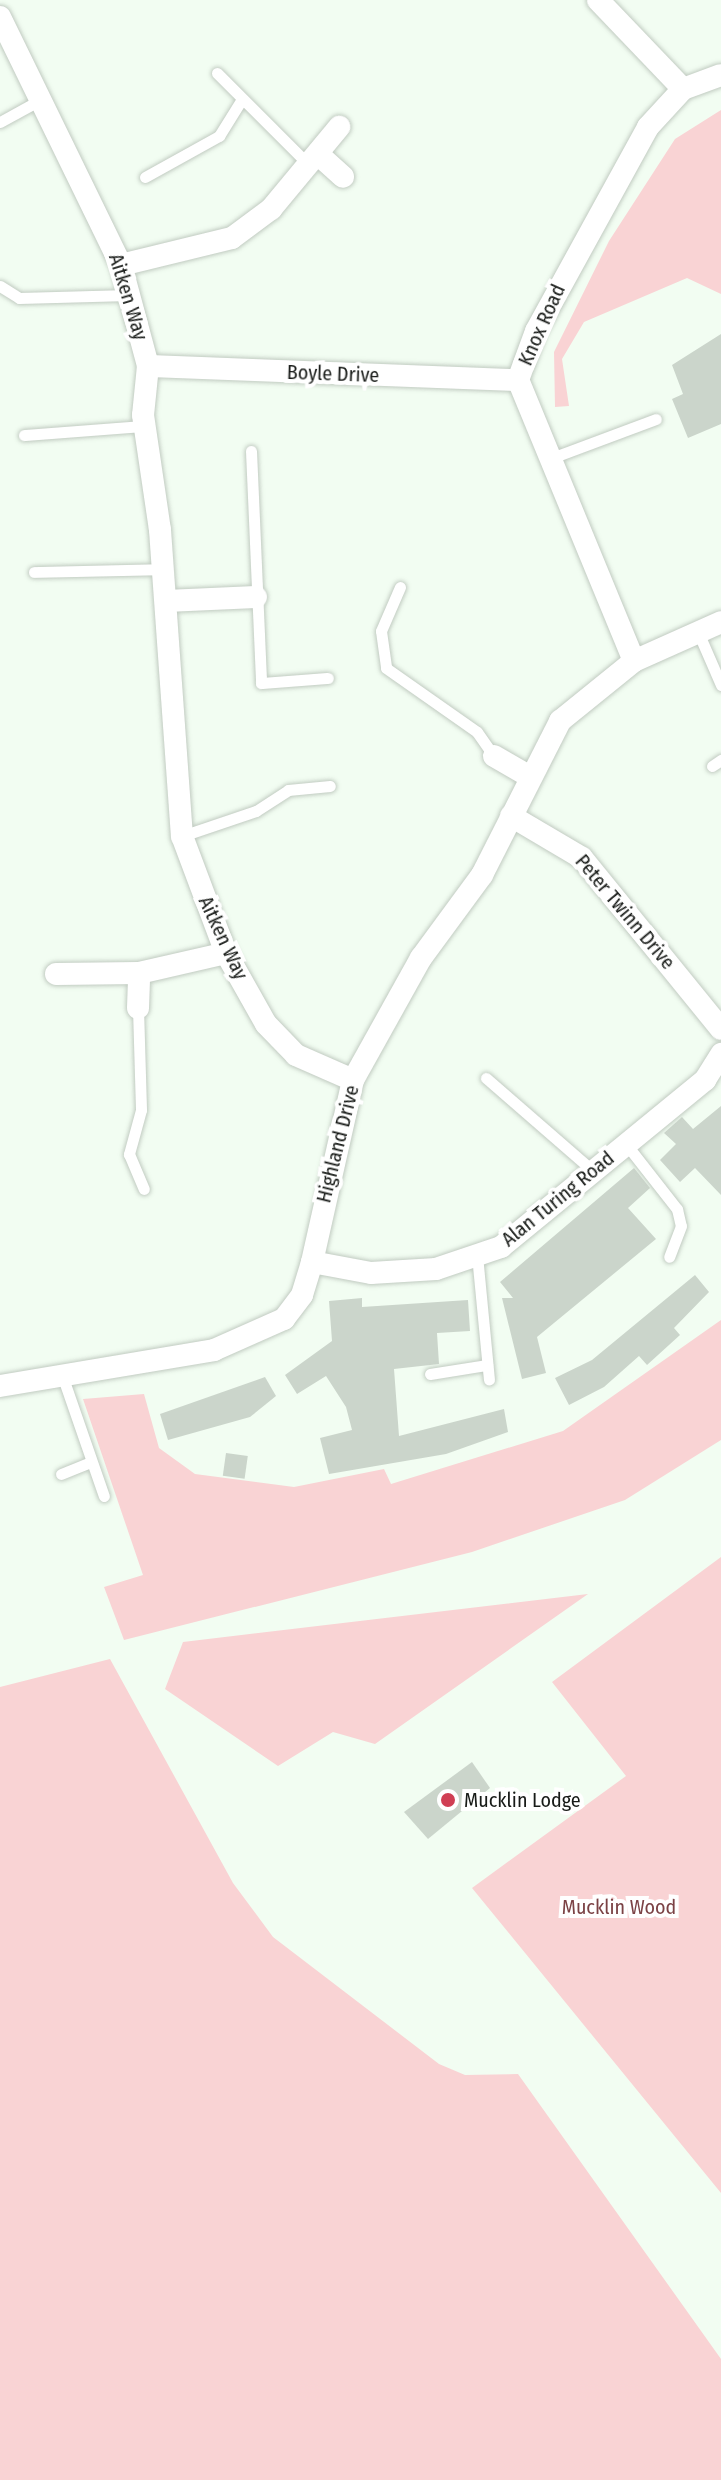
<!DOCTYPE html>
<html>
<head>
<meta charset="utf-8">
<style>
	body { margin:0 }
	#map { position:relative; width:721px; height:2480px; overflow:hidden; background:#f2fdf2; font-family:"Fira Sans Condensed",sans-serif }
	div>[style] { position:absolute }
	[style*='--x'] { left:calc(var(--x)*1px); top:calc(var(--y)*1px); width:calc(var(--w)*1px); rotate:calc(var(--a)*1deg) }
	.green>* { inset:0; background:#f9d3d4 }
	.building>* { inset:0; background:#cbd5cb; transform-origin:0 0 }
	.roads { filter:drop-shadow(0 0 2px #c1cbc1) drop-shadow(0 0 2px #c1cbc1) }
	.service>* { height:11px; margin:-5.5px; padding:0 5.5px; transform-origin:5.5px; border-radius:5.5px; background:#fff }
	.minor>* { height:22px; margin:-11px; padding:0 11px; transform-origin:11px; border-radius:11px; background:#fff }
	.dots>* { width:22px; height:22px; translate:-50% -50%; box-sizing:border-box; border:4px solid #fff; border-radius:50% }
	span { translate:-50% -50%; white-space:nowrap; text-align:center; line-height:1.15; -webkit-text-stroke:8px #fff; paint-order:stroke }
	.street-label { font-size:20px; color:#181b18 }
	.poi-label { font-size:20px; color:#181b18 }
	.left { translate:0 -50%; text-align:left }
	.park-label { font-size:20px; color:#7b4245 }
</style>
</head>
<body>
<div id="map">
	<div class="green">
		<i style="clip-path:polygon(721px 110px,721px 294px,687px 278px,584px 322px,562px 359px,569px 406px,555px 407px,554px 352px,609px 241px,675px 139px)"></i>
		<i style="clip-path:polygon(721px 1320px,721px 1440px,625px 1500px,472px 1552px,124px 1640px,104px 1587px,143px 1575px,83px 1399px,144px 1394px,159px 1448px,195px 1474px,294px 1487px,384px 1469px,391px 1484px,563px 1431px)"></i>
		<i style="clip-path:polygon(721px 1557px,721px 2193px,472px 1888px,626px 1776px,552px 1682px)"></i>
		<i style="clip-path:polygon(588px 1594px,375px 1744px,333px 1732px,278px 1766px,165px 1689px,183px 1642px)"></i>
		<i style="clip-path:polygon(110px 1659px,233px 1883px,273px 1937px,439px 2064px,465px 2075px,518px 2074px,721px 2359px,721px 2480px,0 2480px,0 1687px)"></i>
	</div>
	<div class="building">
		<i style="clip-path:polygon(721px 334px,721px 424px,688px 438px,672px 399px,683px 394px,672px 365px)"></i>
		<i style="clip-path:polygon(721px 1106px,721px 1195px,695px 1168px,680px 1182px,660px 1160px,676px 1144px,664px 1133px,682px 1117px,693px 1129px)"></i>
		<i style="clip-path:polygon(634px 1168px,650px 1188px,628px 1208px,656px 1239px,537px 1337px,546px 1373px,522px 1379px,502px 1298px,513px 1298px,500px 1282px)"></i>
		<i style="clip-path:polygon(695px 1275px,709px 1292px,674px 1328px,680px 1335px,647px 1365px,639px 1356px,604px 1387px,569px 1405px,555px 1378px,592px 1360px)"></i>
		<i style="clip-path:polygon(362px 1298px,362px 1307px,468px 1300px,470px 1331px,437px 1333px,439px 1364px,394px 1369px,399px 1436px,504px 1409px,508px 1432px,446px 1454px,329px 1474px,320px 1438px,352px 1430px,346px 1407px,326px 1376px,297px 1394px,285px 1375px,332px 1341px,329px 1301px)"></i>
		<i style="clip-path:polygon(265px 1377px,276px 1396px,250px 1417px,168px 1440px,160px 1414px)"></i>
		<i style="left:226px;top:1453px;width:22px;height:23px;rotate:8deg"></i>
		<i style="clip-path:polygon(472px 1762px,490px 1788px,428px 1839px,404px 1812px)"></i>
	</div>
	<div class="roads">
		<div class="service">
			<i style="--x:217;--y:73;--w:132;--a:45"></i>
			<i style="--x:0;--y:122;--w:48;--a:-28.7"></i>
			<i style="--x:145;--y:177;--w:85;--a:-29"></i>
			<i style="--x:219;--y:136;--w:44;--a:-58.1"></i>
			<i style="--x:0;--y:286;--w:22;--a:32"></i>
			<i style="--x:19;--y:298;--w:110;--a:-1.6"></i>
			<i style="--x:24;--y:435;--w:120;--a:-4.3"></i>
			<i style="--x:251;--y:451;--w:232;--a:87.5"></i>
			<i style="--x:261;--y:683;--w:67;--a:-4.3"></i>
			<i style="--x:549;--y:459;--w:114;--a:-20.5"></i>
			<i style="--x:34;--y:572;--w:130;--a:-1.3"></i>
			<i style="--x:400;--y:587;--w:48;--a:113.4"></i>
			<i style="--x:381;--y:631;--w:37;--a:82"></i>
			<i style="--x:386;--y:668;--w:111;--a:35.1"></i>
			<i style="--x:477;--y:732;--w:29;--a:55"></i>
			<i style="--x:698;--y:632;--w:58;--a:66.5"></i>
			<i style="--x:712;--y:766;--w:11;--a:-34"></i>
			<i style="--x:182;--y:836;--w:78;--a:-18.7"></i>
			<i style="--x:256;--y:811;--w:38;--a:-33"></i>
			<i style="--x:288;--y:790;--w:42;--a:-5.4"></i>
			<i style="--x:138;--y:1008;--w:102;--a:88.3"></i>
			<i style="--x:141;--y:1110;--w:46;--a:105.3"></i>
			<i style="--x:129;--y:1154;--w:38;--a:67"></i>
			<i style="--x:486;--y:1078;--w:143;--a:41"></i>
			<i style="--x:626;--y:1144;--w:83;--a:51.9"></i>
			<i style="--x:677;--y:1209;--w:17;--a:77"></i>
			<i style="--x:681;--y:1226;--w:33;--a:111"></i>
			<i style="--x:477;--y:1255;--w:125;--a:84.5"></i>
			<i style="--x:430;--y:1374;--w:58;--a:-9"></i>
			<i style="--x:62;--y:1375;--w:128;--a:70.9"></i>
			<i style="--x:61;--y:1474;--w:32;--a:-22"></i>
		</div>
		<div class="minor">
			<i style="--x:598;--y:0;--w:123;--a:46.3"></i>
			<i style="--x:0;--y:17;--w:276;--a:64"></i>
			<i style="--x:121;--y:265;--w:105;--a:75"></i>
			<i style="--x:148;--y:366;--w:49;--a:95.8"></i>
			<i style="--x:143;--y:415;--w:116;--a:81.6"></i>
			<i style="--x:160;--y:530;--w:307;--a:85.9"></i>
			<i style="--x:182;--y:836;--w:125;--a:69.4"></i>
			<i style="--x:226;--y:953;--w:81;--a:60.6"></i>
			<i style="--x:266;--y:1024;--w:43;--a:45.9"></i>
			<i style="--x:296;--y:1055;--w:62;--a:23.7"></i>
			<i style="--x:320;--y:156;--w:31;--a:42"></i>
			<i style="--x:121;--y:265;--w:114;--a:-13.7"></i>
			<i style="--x:232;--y:238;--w:49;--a:-36.6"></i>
			<i style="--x:271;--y:209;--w:107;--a:-50.3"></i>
			<i style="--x:148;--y:366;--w:370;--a:2.2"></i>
			<i style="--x:166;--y:601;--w:90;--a:-2.5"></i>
			<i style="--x:634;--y:661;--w:304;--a:-112.4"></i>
			<i style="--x:518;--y:380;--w:52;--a:-69.8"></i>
			<i style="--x:536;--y:331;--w:233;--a:-61.2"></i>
			<i style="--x:648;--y:127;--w:52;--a:-47.4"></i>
			<i style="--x:683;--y:89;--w:40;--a:-20.2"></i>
			<i style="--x:494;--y:756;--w:39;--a:30"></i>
			<i style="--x:511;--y:816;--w:82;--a:30.6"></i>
			<i style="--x:582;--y:858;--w:220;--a:50.9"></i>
			<i style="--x:56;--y:974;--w:83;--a:-0.7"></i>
			<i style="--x:139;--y:973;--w:89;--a:-12.9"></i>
			<i style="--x:138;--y:1008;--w:35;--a:-88"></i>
			<i style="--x:312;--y:1262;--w:60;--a:10.6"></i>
			<i style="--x:371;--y:1273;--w:65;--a:-3.5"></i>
			<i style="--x:436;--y:1269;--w:69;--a:-18.7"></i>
			<i style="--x:501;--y:1247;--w:264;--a:-39.3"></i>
			<i style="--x:705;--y:1080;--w:31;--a:-58"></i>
			<i style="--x:0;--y:1386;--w:217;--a:-9.5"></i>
			<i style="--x:214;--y:1350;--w:77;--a:-23.9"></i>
			<i style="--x:284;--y:1319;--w:30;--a:-53"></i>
			<i style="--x:302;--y:1295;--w:34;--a:-73"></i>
			<i style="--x:312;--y:1262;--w:187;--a:-77.3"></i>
			<i style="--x:353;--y:1080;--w:140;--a:-60.9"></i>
			<i style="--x:421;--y:958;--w:103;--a:-53.7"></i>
			<i style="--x:482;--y:875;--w:173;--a:-63.1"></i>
			<i style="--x:560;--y:721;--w:95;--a:-39"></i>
			<i style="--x:634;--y:661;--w:95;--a:-24.1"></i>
		</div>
	</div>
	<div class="dots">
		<i style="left:448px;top:1800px;background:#d03f54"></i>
	</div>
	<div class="street-label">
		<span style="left:128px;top:297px;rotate:73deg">Aitken Way</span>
		<span style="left:542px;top:325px;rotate:-66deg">Knox Road</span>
		<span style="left:333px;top:374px;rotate:2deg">Boyle Drive</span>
		<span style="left:625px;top:912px;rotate:50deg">Peter Twinn Drive</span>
		<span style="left:223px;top:938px;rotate:65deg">Aitken Way</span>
		<span style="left:338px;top:1144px;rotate:-76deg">Highland Drive</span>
		<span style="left:558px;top:1199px;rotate:-39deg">Alan Turing Road</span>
	</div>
	<div class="poi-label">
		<span class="left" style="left:464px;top:1800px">Mucklin Lodge</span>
	</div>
	<div class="park-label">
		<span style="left:619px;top:1907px">Mucklin Wood</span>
	</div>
</div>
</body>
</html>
